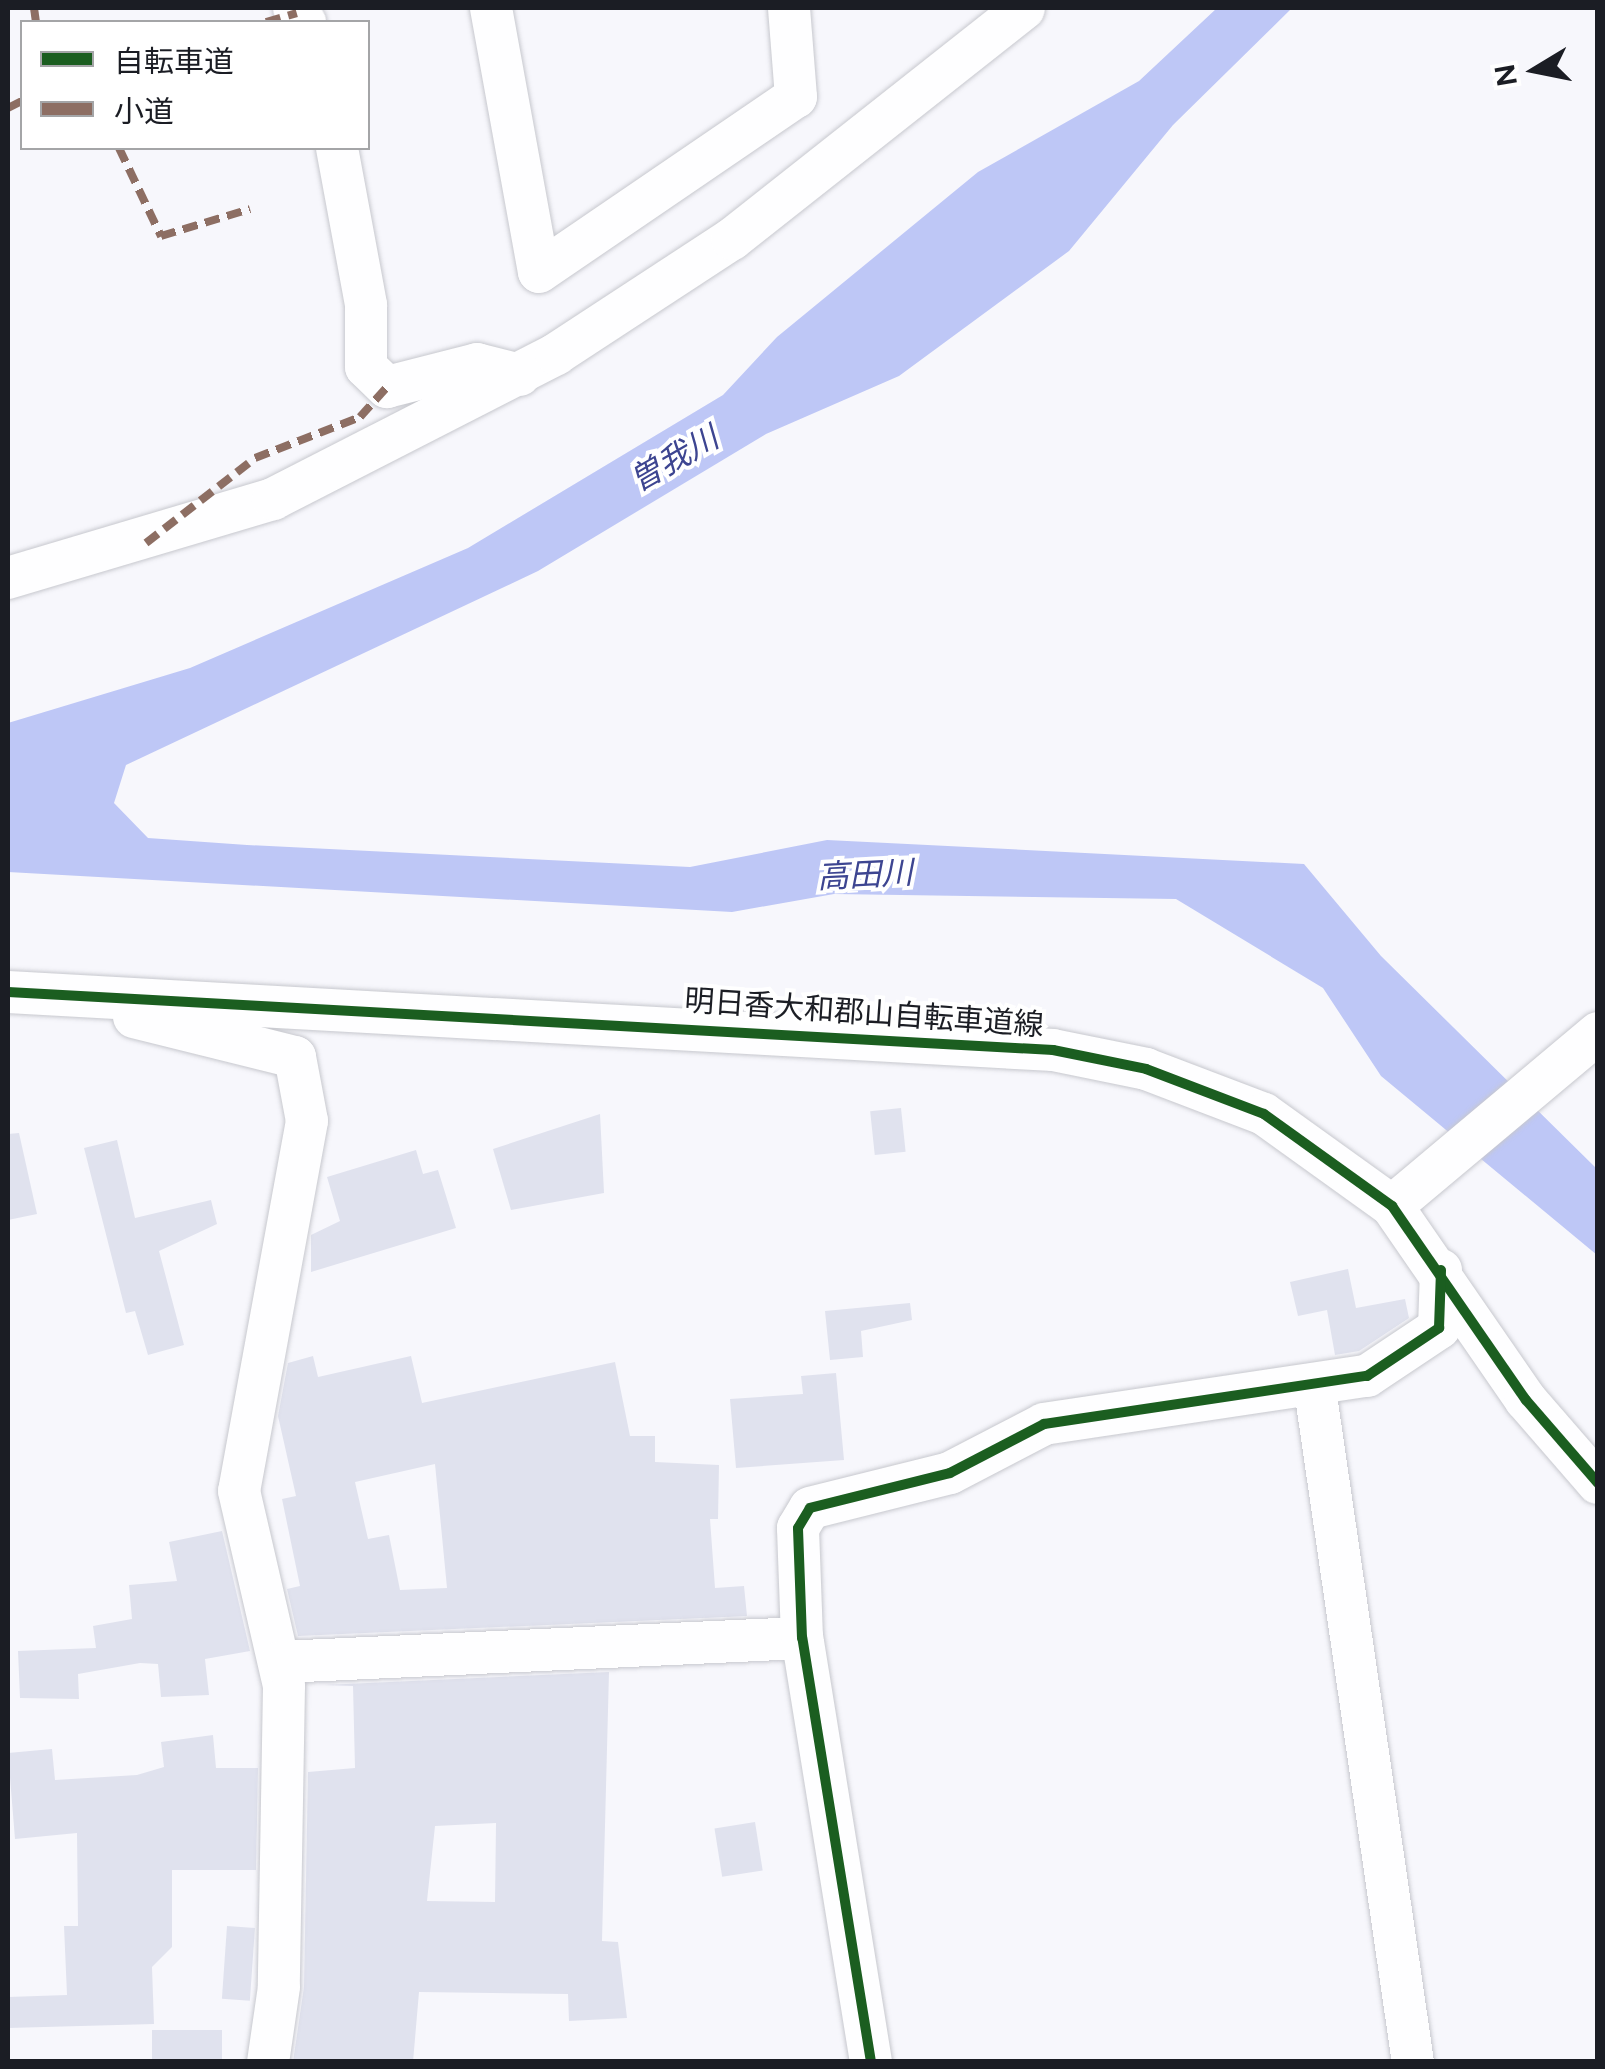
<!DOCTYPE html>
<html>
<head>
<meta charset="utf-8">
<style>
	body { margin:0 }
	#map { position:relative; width:1605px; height:2069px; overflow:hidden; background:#f7f7fc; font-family:Figtree,"Noto Sans JP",sans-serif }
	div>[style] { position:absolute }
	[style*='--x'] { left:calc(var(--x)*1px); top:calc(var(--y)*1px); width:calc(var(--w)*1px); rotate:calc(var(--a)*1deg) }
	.water>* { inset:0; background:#bec7f6 }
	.building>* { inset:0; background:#e0e2ee; transform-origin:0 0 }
	.roads { filter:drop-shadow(0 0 2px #c7c8ce) drop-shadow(0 0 2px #c7c8ce) }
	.minor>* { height:42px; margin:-21px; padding:0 21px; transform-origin:21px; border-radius:21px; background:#fefeff }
	.quiet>* { height:8px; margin-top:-4px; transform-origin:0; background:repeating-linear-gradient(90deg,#8d6e63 0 15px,transparent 0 23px) }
	.cycleway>* { height:10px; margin:-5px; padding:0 5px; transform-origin:5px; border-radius:5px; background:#1b5e20 }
	span { translate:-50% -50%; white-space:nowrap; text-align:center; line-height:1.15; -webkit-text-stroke:8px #fff; paint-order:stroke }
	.street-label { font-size:30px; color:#1b1d24 }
	.water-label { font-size:32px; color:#3d4591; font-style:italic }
	.frame { position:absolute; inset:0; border:10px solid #1b1d24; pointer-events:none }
	.legend { position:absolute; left:20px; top:20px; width:350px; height:130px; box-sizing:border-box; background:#fff; border:2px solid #a4a5a7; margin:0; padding:12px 18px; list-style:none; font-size:30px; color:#1b1d24 }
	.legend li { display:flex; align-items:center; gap:20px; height:50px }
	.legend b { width:50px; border:2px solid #a4a5a7 }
	.north { position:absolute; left:1485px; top:20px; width:100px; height:100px; -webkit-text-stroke:8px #fff; paint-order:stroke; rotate:260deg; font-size:28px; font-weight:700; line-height:40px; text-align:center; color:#1b1d24 }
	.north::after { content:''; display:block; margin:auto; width:35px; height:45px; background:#1b1d24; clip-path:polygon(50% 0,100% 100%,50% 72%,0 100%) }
</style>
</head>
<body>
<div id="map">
	<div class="water">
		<i style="clip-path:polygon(1217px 8px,1292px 8px,1173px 125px,1069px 251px,899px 376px,766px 434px,538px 571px,126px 765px,114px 803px,148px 838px,247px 845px,690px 867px,827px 840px,1304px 864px,1381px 956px,1597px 1169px,1597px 1255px,1381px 1076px,1323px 988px,1176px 899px,834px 894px,732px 912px,8px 872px,8px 723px,190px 668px,468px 548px,723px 395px,777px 337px,978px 172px,1139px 81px)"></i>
	</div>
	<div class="building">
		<i style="left:901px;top:1108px;width:44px;height:31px;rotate:84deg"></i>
		<i style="clip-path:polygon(600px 1114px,604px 1193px,511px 1210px,493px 1149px)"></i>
		<i style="clip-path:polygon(19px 1133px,37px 1214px,8px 1220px,8px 1134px)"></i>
		<i style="clip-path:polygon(117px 1140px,135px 1218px,211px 1200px,217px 1224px,159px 1251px,184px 1345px,148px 1355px,135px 1311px,126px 1313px,84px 1148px)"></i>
		<i style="clip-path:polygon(416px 1150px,423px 1174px,438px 1170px,456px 1228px,311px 1272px,311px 1235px,340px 1221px,327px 1177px)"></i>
		<i style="clip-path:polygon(1348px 1269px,1356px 1308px,1405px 1299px,1409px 1318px,1359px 1351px,1335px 1355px,1327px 1310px,1298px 1316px,1290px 1282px)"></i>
		<i style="clip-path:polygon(910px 1303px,912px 1320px,861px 1331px,863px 1357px,830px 1360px,825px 1311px)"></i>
		<i style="clip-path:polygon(evenodd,313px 1356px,318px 1377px,411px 1356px,422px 1403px,615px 1362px,630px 1436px,655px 1436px,655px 1462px,719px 1465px,718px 1519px,710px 1519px,715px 1588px,744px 1586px,747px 1616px,298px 1636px,287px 1589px,300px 1586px,282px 1499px,296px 1496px,278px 1416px,288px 1363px,313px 1356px,435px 1464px,447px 1588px,400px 1590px,389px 1535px,368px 1539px,355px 1482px,435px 1464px)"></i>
		<i style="clip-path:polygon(836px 1373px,844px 1460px,736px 1468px,730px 1399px,803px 1394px,801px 1376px)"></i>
		<i style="clip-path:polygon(222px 1531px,250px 1651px,205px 1659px,209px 1695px,161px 1697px,158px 1664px,140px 1663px,78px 1674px,79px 1699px,20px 1698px,18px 1651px,96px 1648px,93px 1626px,132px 1619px,129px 1585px,177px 1581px,169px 1542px)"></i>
		<i style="clip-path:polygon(evenodd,609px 1672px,602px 1941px,618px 1942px,627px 2018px,569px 2021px,568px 1994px,419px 1992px,413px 2062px,293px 2062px,304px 1987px,308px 1772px,355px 1768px,353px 1686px,324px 1685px,609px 1672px,496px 1823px,495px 1902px,427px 1901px,435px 1826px,496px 1823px)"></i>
		<i style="clip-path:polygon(213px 1735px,216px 1768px,258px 1768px,256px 1870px,172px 1870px,172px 1947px,152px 1967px,154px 2024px,8px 2028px,8px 1997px,67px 1995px,64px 1926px,78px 1926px,77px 1833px,15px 1839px,8px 1753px,52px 1749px,55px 1780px,137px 1775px,164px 1767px,161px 1742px)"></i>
		<i style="left:755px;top:1822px;width:49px;height:41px;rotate:81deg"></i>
		<i style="left:227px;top:1926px;width:28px;height:73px;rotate:4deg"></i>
		<i style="left:152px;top:2030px;width:70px;height:32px"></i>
	</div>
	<div class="roads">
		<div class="minor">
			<i style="--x:294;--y:8;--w:18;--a:52"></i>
			<i style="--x:491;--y:8;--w:268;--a:79.7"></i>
			<i style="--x:539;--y:272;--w:311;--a:-34.3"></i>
			<i style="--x:796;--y:97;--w:89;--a:-94.5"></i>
			<i style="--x:337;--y:148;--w:160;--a:79.5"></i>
			<i style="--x:366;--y:305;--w:62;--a:90"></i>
			<i style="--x:366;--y:367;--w:29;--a:44"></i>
			<i style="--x:387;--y:387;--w:93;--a:-14.3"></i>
			<i style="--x:477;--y:364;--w:44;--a:14.3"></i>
			<i style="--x:8;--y:578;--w:277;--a:-16.6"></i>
			<i style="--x:273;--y:499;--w:318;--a:-27.1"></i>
			<i style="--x:556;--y:354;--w:210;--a:-33.2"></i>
			<i style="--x:732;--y:239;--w:372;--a:-38.3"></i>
			<i style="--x:8;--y:992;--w:1047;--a:3.18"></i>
			<i style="--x:1053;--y:1050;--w:95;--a:11.5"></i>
			<i style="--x:1146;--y:1069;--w:126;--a:20.9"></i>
			<i style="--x:1264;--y:1114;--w:158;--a:35.7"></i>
			<i style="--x:1392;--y:1206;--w:236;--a:55.4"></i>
			<i style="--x:1526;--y:1400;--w:110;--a:49.1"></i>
			<i style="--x:134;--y:1017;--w:166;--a:14"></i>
			<i style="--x:295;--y:1057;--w:65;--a:79.4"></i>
			<i style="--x:307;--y:1121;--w:376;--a:100.4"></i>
			<i style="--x:239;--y:1491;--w:200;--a:77"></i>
			<i style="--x:284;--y:1686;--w:301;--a:91"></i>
			<i style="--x:279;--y:1987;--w:76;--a:98.3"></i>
			<i style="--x:1392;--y:1206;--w:269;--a:-40"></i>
			<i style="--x:1315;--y:1389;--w:680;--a:81.72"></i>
			<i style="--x:281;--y:1662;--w:522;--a:-2.64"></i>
			<i style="--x:871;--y:2062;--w:430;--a:-99.2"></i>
			<i style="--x:802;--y:1638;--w:110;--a:-92.1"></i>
			<i style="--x:798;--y:1528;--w:23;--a:-59"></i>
			<i style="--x:810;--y:1508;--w:144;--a:-14"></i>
			<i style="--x:950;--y:1473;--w:106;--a:-27.5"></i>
			<i style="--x:1044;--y:1424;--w:327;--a:-8.5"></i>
			<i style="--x:1367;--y:1376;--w:87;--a:-33.7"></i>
			<i style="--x:1439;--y:1328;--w:58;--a:-88"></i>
		</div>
	</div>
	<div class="quiet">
		<i style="--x:34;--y:8;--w:14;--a:82"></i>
		<i style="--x:266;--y:22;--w:32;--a:-16"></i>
		<i style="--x:8;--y:108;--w:16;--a:-27"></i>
		<i style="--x:119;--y:148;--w:98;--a:64.5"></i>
		<i style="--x:161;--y:236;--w:93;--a:-16.9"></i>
		<i style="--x:146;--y:543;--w:138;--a:-37.9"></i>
		<i style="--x:255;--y:458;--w:113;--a:-21.3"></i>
		<i style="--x:360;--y:417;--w:40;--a:-48"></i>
	</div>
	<div class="cycleway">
		<i style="--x:8;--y:992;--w:1047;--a:3.18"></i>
		<i style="--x:1053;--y:1050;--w:95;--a:11.5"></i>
		<i style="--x:1146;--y:1069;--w:126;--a:20.9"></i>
		<i style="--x:1264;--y:1114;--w:158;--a:35.7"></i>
		<i style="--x:1392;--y:1206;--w:236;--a:55.4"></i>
		<i style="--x:1526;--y:1400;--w:110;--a:49.1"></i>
		<i style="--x:871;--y:2062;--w:430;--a:-99.2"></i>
		<i style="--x:802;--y:1638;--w:110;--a:-92.1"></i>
		<i style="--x:798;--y:1528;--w:23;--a:-59"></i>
		<i style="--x:810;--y:1508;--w:144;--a:-14"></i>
		<i style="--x:950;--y:1473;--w:106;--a:-27.5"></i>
		<i style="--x:1044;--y:1424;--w:327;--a:-8.5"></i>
		<i style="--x:1367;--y:1376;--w:87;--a:-33.7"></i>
		<i style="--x:1439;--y:1328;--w:58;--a:-88"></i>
	</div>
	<div class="street-label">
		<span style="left:864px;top:1013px;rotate:4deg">明日香大和郡山自転車道線</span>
	</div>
	<div class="water-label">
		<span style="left:674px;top:459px;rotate:-30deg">曽我川</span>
		<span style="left:865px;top:875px;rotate:-3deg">高田川</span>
	</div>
	<div class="frame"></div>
	<ul class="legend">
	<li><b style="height:12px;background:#1b5e20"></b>自転車道</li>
	<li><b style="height:12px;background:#8d6e63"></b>小道</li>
	</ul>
	<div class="north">N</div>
</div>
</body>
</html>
